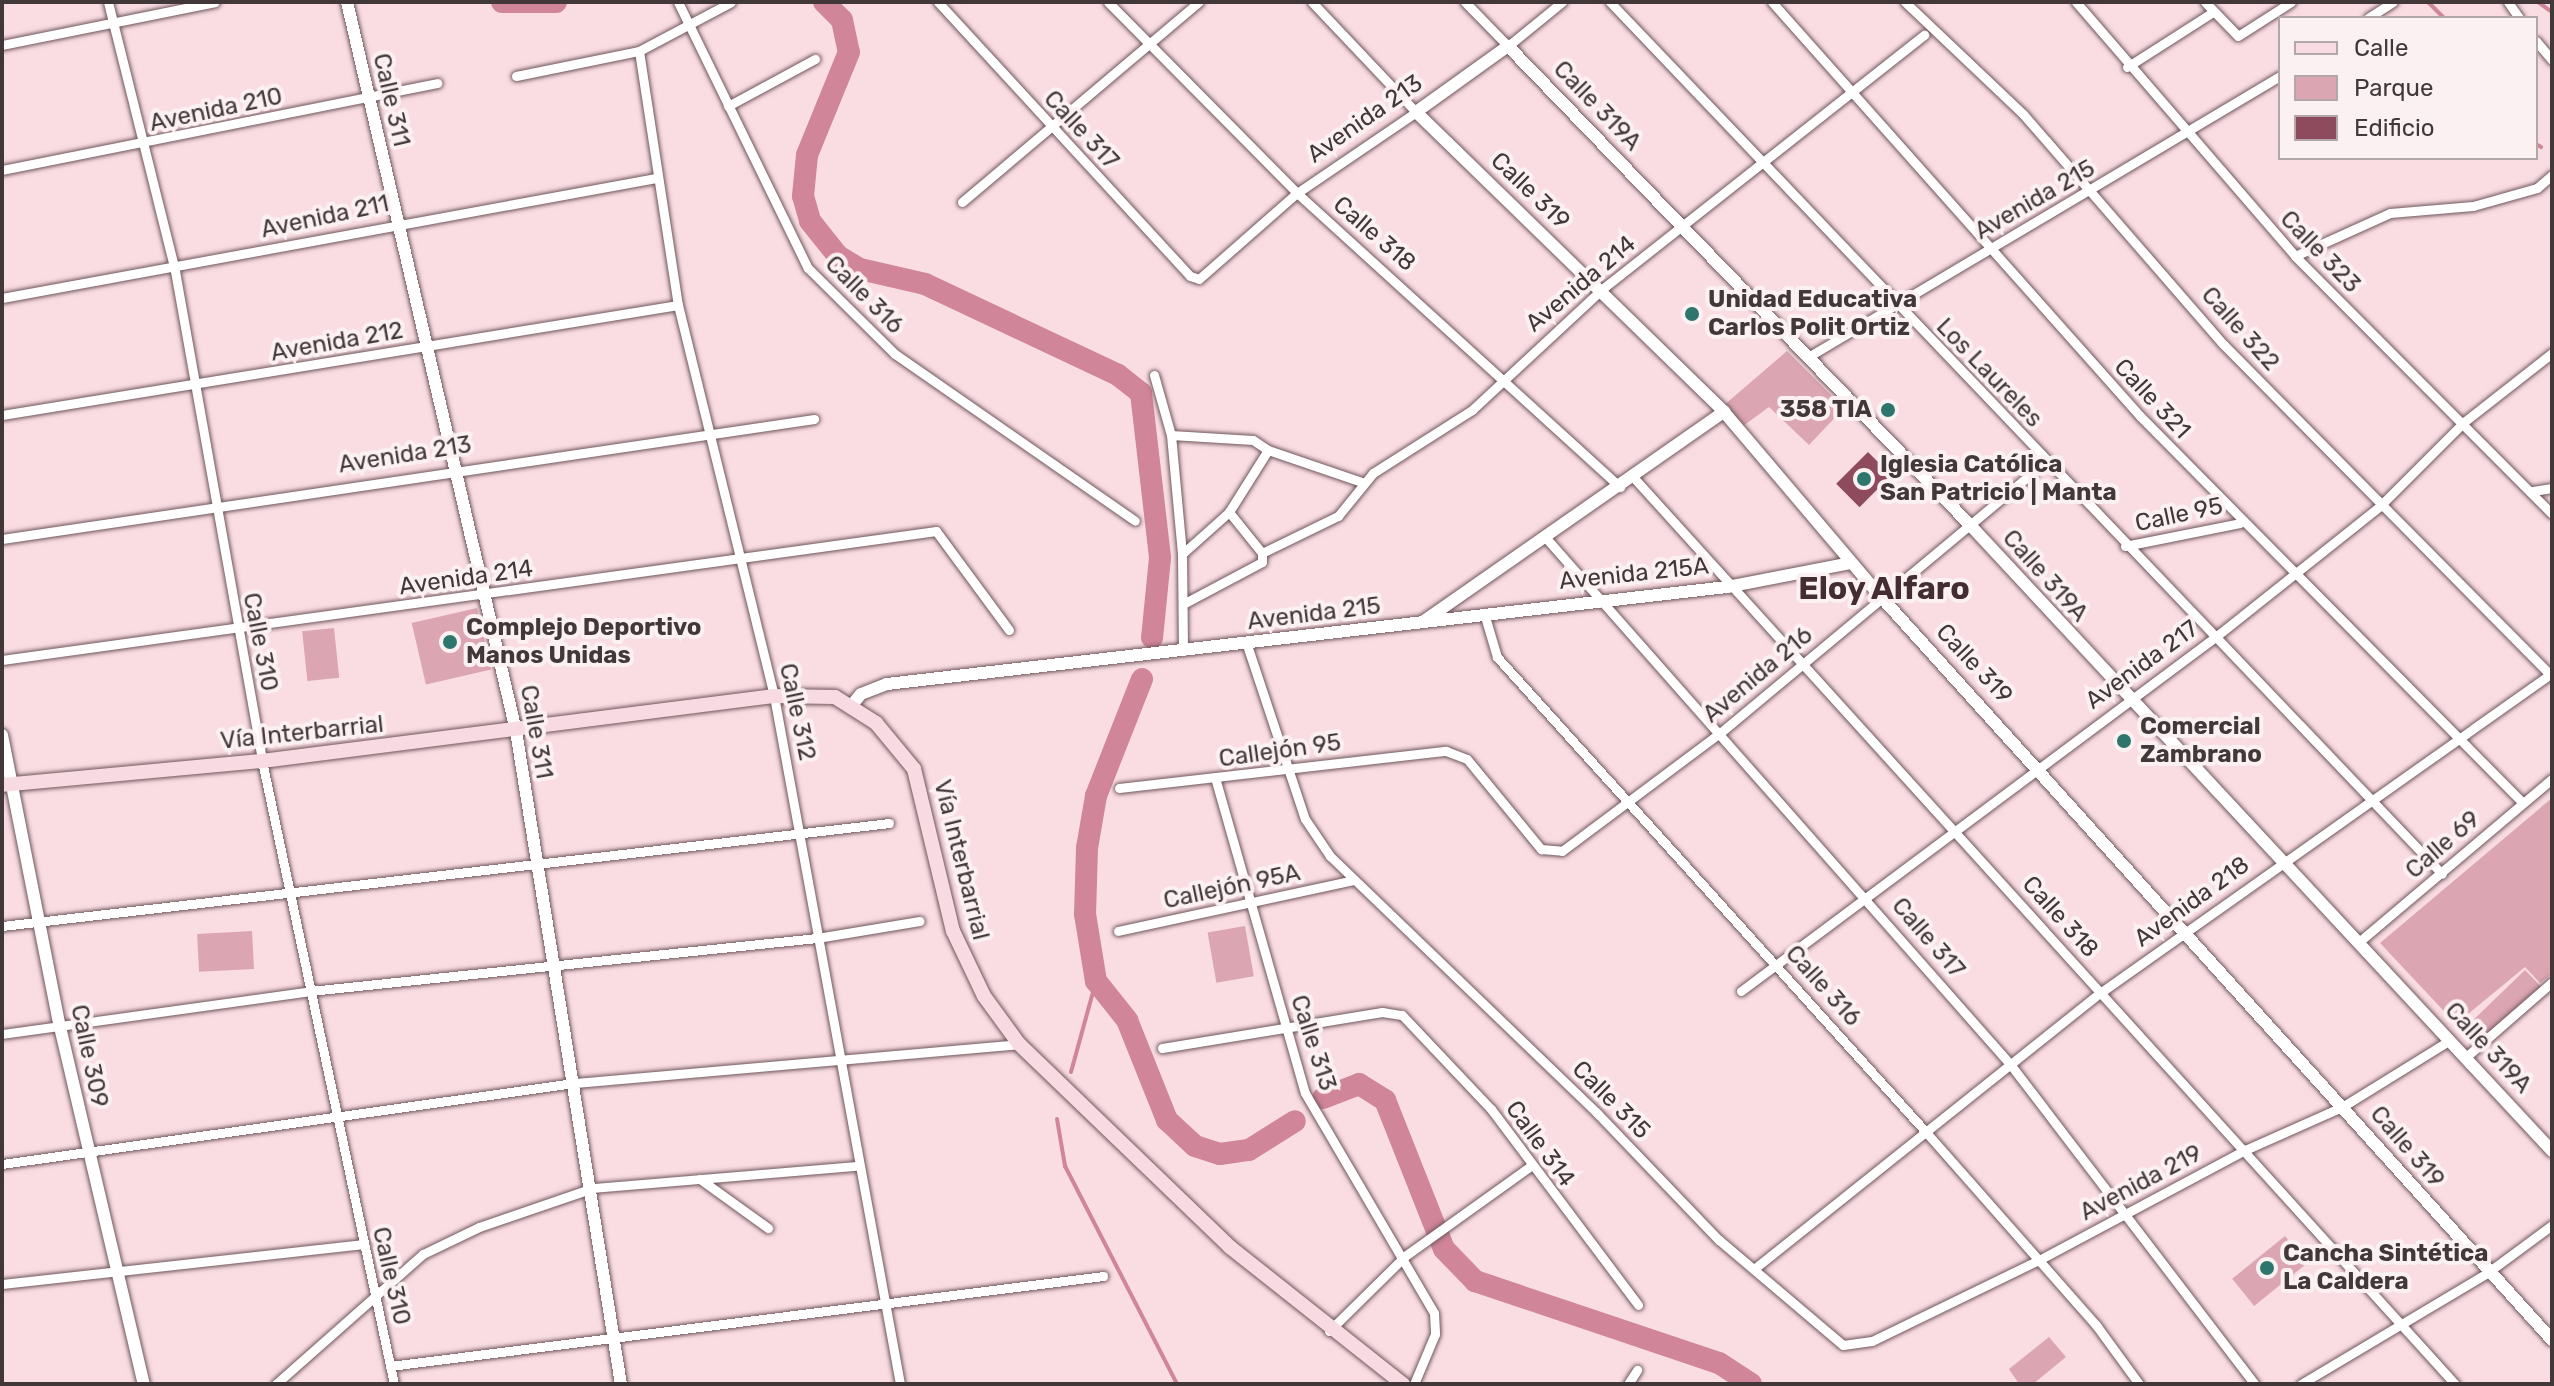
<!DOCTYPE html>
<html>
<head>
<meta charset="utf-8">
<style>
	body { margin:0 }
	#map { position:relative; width:2554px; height:1386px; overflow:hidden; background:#fadde3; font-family:Rubik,sans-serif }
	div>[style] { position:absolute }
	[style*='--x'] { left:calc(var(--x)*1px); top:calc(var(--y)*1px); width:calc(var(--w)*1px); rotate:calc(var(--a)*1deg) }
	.green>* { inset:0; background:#dba5b2; transform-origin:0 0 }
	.stream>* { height:4px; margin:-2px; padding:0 2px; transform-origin:2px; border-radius:2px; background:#d08598 }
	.river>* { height:22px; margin:-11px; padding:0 11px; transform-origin:11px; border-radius:11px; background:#d08598 }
	.building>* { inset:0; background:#8f4b5e; transform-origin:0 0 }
	.roads { filter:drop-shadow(0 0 2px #6f575c) drop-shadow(0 0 2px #6f575c) }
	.minor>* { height:9px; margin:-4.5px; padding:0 4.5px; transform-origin:4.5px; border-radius:4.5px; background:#fff }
	.tertiary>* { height:12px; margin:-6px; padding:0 6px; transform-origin:6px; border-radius:6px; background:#fff }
	.primary>* { height:14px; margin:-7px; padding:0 7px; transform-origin:7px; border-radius:7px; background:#f8dbe2 }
	.dots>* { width:22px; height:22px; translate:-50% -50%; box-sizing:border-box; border:4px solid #fbf0f2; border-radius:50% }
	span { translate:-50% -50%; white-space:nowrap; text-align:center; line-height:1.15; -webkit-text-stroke:8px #fbf0f2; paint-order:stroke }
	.street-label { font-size:24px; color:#423739 }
	.poi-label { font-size:24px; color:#423739; font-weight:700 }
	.left { translate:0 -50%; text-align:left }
	.right { translate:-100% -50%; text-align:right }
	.district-label { font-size:32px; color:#432d32; font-weight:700 }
	.frame { position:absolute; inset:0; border:4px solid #423739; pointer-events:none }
	.legend { position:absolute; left:2278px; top:16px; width:260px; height:144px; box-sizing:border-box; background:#fbf0f2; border:2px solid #b1a6a8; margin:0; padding:10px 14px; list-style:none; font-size:24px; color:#423739 }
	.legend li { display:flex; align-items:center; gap:16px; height:40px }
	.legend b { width:40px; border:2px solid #b1a6a8 }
</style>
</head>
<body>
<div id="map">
	<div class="green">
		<i style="clip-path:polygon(1787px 351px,1844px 408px,1809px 445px,1769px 407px,1743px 426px,1723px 406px)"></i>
		<i style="left:477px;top:608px;width:63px;height:67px;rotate:77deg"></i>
		<i style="left:334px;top:628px;width:50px;height:32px;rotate:84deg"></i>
		<i style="clip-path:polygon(2552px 798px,2552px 974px,2540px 983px,2525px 967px,2456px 1024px,2380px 943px)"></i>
		<i style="left:1245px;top:926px;width:51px;height:38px;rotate:80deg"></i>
		<i style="left:252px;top:931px;width:38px;height:55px;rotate:87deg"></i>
		<i style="left:2525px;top:970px;width:28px;height:87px;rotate:46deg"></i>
		<i style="left:2285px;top:1236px;width:35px;height:68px;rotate:51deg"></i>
		<i style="clip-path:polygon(2049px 1337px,2066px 1357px,2033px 1384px,2019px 1384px,2009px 1369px)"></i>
	</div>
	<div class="stream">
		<i style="--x:2428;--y:2;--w:23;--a:45"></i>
		<i style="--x:2538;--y:2;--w:17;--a:36"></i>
		<i style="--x:2536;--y:144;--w:6;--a:31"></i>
		<i style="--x:1071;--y:1072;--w:94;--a:-74.6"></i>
		<i style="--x:1057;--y:1119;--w:48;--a:80.3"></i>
		<i style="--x:1065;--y:1166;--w:245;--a:62.8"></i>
	</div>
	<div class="river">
		<i style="--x:502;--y:2;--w:54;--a:0"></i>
		<i style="--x:824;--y:2;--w:25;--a:45"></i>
		<i style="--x:842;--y:20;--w:33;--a:78"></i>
		<i style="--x:849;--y:52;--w:111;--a:112.2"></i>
		<i style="--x:807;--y:155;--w:41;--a:95.6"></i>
		<i style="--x:803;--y:196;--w:26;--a:74"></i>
		<i style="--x:810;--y:221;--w:45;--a:51.3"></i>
		<i style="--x:838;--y:256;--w:26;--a:31"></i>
		<i style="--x:860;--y:269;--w:67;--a:13"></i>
		<i style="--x:925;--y:284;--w:213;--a:25.2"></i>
		<i style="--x:1118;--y:375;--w:29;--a:38"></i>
		<i style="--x:1141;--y:393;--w:166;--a:83.4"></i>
		<i style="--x:1160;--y:558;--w:80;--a:95.7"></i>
		<i style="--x:1142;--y:679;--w:126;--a:111.5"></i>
		<i style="--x:1096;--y:796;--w:53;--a:99.8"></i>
		<i style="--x:1087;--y:848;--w:66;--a:91.7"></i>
		<i style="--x:1085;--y:914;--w:68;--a:80.7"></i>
		<i style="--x:1096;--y:981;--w:50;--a:51.5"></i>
		<i style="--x:1127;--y:1020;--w:108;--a:68.2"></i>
		<i style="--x:1167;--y:1120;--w:38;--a:43"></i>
		<i style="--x:1195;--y:1146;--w:26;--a:18"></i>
		<i style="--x:1220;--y:1154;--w:29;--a:-8"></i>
		<i style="--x:1249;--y:1150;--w:54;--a:-32.2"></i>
		<i style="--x:1323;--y:1098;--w:39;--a:-21"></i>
		<i style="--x:1359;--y:1084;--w:31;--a:32"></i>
		<i style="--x:1385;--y:1100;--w:160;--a:68.4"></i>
		<i style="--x:1444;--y:1249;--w:45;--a:45.9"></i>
		<i style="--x:1475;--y:1281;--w:257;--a:18.6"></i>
		<i style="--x:1719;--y:1363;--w:38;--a:33"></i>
	</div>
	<div class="building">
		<i style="left:1868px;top:452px;width:33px;height:45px;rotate:45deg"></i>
	</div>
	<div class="roads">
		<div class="minor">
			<i style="--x:108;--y:2;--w:277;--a:76"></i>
			<i style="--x:175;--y:271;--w:498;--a:79.9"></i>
			<i style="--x:262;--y:761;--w:637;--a:78.04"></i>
			<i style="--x:678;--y:2;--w:296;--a:64"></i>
			<i style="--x:808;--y:268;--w:122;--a:44.7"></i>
			<i style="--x:895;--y:354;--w:292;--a:34.8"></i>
			<i style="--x:938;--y:2;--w:372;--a:47.4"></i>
			<i style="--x:1190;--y:276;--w:9;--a:18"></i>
			<i style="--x:1199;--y:279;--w:130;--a:-41.3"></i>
			<i style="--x:1297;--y:193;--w:144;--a:-34.2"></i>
			<i style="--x:1416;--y:112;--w:151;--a:-133.4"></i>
			<i style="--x:1108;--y:2;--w:269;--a:45.3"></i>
			<i style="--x:1297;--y:193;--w:437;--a:42.3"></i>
			<i style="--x:1465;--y:2;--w:62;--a:45.7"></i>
			<i style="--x:1508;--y:46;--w:70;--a:-39.2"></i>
			<i style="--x:1610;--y:2;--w:1205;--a:46.34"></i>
			<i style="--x:1772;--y:2;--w:554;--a:48.37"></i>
			<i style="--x:2140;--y:416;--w:544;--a:45.3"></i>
			<i style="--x:1905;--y:2;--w:163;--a:43.5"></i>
			<i style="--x:2023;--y:114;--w:306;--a:49"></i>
			<i style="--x:2224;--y:345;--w:466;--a:45.3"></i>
			<i style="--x:2076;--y:2;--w:335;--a:49.2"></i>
			<i style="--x:2295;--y:256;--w:364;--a:45.1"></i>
			<i style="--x:2205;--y:2;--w:47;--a:45.9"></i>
			<i style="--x:2238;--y:36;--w:63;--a:-32.7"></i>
			<i style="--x:2508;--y:2;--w:19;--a:55"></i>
			<i style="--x:2368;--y:18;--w:30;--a:-33"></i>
			<i style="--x:2536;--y:41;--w:25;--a:50"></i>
			<i style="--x:2;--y:45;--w:217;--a:-11.4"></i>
			<i style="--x:639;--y:51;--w:257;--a:81.3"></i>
			<i style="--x:678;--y:305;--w:403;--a:76.2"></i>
			<i style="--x:774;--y:696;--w:699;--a:79.62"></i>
			<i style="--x:2127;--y:67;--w:102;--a:-32.6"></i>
			<i style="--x:516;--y:76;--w:126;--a:-11.5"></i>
			<i style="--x:639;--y:51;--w:104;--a:-28"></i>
			<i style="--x:728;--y:106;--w:99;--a:-28.4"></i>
			<i style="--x:2;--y:170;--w:444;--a:-11.3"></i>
			<i style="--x:962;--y:202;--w:310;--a:-40.2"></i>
			<i style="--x:2295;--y:256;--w:104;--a:-24.4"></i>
			<i style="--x:2390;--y:213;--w:83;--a:-4.8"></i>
			<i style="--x:2473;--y:206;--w:66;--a:-15.7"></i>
			<i style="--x:2537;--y:188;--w:20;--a:-41"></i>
			<i style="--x:2;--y:298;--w:665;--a:-10.4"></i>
			<i style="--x:1808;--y:357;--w:549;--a:-30.77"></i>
			<i style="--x:1154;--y:375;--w:62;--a:74.2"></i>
			<i style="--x:1171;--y:435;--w:120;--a:84.7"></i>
			<i style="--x:1182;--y:554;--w:97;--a:89.4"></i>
			<i style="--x:2;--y:415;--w:685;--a:-9.24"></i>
			<i style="--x:1171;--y:435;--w:82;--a:3.5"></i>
			<i style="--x:1253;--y:440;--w:18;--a:34"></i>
			<i style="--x:1268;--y:450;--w:73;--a:122.2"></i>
			<i style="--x:1229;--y:512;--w:63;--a:138.2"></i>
			<i style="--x:1268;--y:450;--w:99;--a:18.8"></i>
			<i style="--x:1634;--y:478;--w:1223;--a:47.82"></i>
			<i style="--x:2533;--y:491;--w:19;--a:-9"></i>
			<i style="--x:1546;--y:538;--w:701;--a:48.58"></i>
			<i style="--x:2010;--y:1064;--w:403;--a:52.6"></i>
			<i style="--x:2;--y:539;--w:821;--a:-8.41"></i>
			<i style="--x:2125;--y:546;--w:117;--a:-11.3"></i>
			<i style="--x:1262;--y:553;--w:85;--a:-26"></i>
			<i style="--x:1338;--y:516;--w:55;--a:-50.9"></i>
			<i style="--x:1373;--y:473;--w:117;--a:-32.5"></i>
			<i style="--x:1472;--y:410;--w:176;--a:-42.9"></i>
			<i style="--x:1601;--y:290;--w:412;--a:-38.3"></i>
			<i style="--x:1183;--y:604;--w:89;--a:-28"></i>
			<i style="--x:1262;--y:562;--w:9;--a:-90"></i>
			<i style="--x:1262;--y:553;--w:53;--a:-128.8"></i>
			<i style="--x:1484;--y:613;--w:46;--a:73.5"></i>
			<i style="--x:1497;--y:657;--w:639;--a:47.92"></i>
			<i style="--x:1925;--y:1131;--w:259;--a:48.6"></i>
			<i style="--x:2096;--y:1325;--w:73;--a:53.9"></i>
			<i style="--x:1247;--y:645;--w:183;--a:71.6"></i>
			<i style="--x:1305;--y:819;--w:45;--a:56"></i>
			<i style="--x:1330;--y:856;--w:371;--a:43.9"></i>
			<i style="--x:1597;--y:1113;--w:176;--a:46.2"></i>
			<i style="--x:1719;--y:1240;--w:162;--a:40.3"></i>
			<i style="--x:1843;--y:1345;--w:29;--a:-8"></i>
			<i style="--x:1872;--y:1341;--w:183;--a:-25.9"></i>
			<i style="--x:2037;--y:1261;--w:236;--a:-28.1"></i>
			<i style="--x:2245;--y:1150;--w:106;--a:-23.9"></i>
			<i style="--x:2342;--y:1107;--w:127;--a:-31.8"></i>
			<i style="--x:2;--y:660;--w:943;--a:-7.86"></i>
			<i style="--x:936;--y:531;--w:123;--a:53.6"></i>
			<i style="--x:1216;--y:781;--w:324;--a:74.1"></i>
			<i style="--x:1305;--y:1093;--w:255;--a:59.6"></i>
			<i style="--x:1434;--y:1313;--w:21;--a:87"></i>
			<i style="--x:1435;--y:1334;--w:54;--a:112.8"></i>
			<i style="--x:1119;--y:788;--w:329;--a:-6.5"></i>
			<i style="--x:1446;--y:751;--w:22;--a:21"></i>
			<i style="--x:1467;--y:759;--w:117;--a:50.6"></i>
			<i style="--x:1541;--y:849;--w:21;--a:5"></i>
			<i style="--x:1562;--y:851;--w:197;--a:-36.8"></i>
			<i style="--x:1720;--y:733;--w:425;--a:-39.8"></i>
			<i style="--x:2;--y:926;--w:893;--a:-6.62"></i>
			<i style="--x:1118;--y:931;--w:241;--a:-12.2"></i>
			<i style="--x:2360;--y:941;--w:251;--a:-40.2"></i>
			<i style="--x:1741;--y:991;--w:595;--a:-36.74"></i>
			<i style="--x:2218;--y:635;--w:207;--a:-38.5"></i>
			<i style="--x:2380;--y:506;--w:119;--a:-45"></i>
			<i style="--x:2464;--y:422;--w:112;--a:-38.1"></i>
			<i style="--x:2;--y:1034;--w:311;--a:-7.9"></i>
			<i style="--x:310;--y:991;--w:510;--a:-5.97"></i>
			<i style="--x:817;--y:938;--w:104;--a:-9.4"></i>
			<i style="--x:1162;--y:1048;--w:223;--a:-9.3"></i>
			<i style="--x:1382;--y:1012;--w:20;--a:9"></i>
			<i style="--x:1402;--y:1015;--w:129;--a:46.6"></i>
			<i style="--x:1491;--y:1109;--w:245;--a:53.1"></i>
			<i style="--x:2466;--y:1057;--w:114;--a:-41.1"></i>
			<i style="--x:2;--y:1164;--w:578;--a:-8.06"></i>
			<i style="--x:574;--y:1083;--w:447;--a:-5"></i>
			<i style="--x:700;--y:1179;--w:84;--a:35.8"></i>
			<i style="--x:1754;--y:1269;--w:443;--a:-38.6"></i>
			<i style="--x:2100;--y:993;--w:554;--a:-35.3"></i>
			<i style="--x:2;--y:1284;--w:362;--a:-6.3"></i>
			<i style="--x:1329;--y:1331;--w:107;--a:-44.6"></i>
			<i style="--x:1405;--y:1256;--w:156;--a:-35.6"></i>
			<i style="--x:390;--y:1366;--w:719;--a:-7.19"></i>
			<i style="--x:276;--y:1384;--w:196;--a:-41.5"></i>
			<i style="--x:423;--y:1254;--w:62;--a:-25.7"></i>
			<i style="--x:479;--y:1227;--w:120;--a:-18.9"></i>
			<i style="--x:593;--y:1188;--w:263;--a:-4.8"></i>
			<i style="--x:1628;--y:1384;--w:17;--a:-57"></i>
			<i style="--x:2301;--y:1384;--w:217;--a:-30.8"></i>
			<i style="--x:2487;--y:1273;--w:81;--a:-36.4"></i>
		</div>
		<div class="tertiary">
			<i style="--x:347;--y:2;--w:748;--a:76.95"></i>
			<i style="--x:516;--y:731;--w:661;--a:80.87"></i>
			<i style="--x:1424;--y:621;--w:366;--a:-34.9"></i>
			<i style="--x:852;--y:705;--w:14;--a:-51"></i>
			<i style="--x:861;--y:694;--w:28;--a:-21"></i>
			<i style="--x:887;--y:684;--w:846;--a:-6.59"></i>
			<i style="--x:1727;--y:587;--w:126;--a:-11"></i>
			<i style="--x:2;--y:735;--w:298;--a:78.8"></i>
			<i style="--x:60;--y:1027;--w:367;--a:76.8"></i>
			<i style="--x:2552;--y:1151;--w:855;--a:-132.91"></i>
			<i style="--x:1970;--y:525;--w:665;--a:-133.97"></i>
			<i style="--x:1508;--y:46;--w:113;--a:144.3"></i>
			<i style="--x:1416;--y:112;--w:430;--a:44.2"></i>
			<i style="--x:1724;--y:412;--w:244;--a:49.7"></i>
			<i style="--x:1882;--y:598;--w:1000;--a:47.92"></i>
		</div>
		<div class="primary">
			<i style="--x:2;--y:785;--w:261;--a:-5.3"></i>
			<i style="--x:262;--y:761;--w:516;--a:-7.24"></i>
			<i style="--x:774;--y:696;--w:61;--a:0.9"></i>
			<i style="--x:835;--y:697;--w:49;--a:32.4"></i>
			<i style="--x:876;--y:723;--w:60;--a:50.4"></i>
			<i style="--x:914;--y:769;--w:167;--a:76.5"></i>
			<i style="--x:953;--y:931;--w:72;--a:64.5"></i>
			<i style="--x:984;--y:996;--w:59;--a:53.9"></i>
			<i style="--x:1019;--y:1044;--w:293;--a:43.9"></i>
			<i style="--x:1230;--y:1247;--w:221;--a:38.4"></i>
		</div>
	</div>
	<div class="dots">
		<i style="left:1692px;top:314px;background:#2e756b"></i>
		<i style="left:1888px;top:410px;background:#2e756b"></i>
		<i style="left:1864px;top:479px;background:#2e756b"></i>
		<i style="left:450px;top:642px;background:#2e756b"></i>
		<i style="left:2124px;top:741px;background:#2e756b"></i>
		<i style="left:2267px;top:1268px;background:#2e756b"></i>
	</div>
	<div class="street-label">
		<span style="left:391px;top:100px;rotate:77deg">Calle 311</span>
		<span style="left:1597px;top:106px;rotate:46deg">Calle 319A</span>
		<span style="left:216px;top:110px;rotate:-12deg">Avenida 210</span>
		<span style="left:1365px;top:119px;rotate:-35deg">Avenida 213</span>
		<span style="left:1081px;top:130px;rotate:47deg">Calle 317</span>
		<span style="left:1530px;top:191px;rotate:44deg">Calle 319</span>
		<span style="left:2035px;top:200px;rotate:-30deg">Avenida 215</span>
		<span style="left:325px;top:217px;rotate:-12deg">Avenida 211</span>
		<span style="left:1374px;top:234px;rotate:41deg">Calle 318</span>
		<span style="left:2320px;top:252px;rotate:46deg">Calle 323</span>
		<span style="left:1581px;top:284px;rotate:-40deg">Avenida 214</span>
		<span style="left:864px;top:295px;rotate:45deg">Calle 316</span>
		<span style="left:2240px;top:329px;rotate:48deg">Calle 322</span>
		<span style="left:337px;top:342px;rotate:-10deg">Avenida 212</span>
		<span style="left:1989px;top:373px;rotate:46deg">Los Laureles</span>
		<span style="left:2152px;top:399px;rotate:47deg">Calle 321</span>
		<span style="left:405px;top:455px;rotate:-9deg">Avenida 213</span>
		<span style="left:2179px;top:515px;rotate:-12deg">Calle 95</span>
		<span style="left:1634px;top:574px;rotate:-6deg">Avenida 215A</span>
		<span style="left:2045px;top:576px;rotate:48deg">Calle 319A</span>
		<span style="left:466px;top:578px;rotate:-8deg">Avenida 214</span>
		<span style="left:1314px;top:614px;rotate:-7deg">Avenida 215</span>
		<span style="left:260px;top:642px;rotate:79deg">Calle 310</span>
		<span style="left:1974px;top:664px;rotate:47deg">Calle 319</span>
		<span style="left:2142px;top:665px;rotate:-36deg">Avenida 217</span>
		<span style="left:1758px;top:675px;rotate:-40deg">Avenida 216</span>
		<span style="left:797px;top:712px;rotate:78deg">Calle 312</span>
		<span style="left:536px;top:732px;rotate:80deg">Calle 311</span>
		<span style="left:302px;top:733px;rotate:-6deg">Vía Interbarrial</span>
		<span style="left:1280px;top:751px;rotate:-8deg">Callejón 95</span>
		<span style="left:2443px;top:845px;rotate:-41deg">Calle 69</span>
		<span style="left:961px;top:860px;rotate:76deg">Vía Interbarrial</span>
		<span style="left:1232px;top:887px;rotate:-12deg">Callejón 95A</span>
		<span style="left:2192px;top:902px;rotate:-36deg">Avenida 218</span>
		<span style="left:2060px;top:917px;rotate:48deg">Calle 318</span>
		<span style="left:1928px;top:938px;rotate:49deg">Calle 317</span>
		<span style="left:1823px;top:986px;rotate:48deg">Calle 316</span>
		<span style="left:1313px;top:1043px;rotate:72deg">Calle 313</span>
		<span style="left:2488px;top:1048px;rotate:47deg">Calle 319A</span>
		<span style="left:89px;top:1056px;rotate:78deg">Calle 309</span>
		<span style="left:1611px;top:1100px;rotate:45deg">Calle 315</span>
		<span style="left:1540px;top:1144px;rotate:54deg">Calle 314</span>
		<span style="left:2407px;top:1147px;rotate:49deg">Calle 319</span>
		<span style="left:2141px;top:1183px;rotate:-28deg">Avenida 219</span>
		<span style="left:391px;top:1276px;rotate:77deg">Calle 310</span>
	</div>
	<div class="poi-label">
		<span class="left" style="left:1708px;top:314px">Unidad Educativa<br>Carlos Polit Ortiz</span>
		<span class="right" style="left:1872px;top:410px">358 TIA</span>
		<span class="left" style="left:1880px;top:479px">Iglesia Católica<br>San Patricio | Manta</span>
		<span class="left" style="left:466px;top:642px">Complejo Deportivo<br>Manos Unidas</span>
		<span class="left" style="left:2140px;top:741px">Comercial<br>Zambrano</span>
		<span class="left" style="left:2283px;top:1268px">Cancha Sintética<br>La Caldera</span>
	</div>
	<div class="district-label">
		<span style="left:1884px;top:588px">Eloy Alfaro</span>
	</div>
	<div class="frame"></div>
	<ul class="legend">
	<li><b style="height:10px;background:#f8dbe2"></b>Calle</li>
	<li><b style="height:22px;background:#dba5b2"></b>Parque</li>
	<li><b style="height:22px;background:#8f4b5e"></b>Edificio</li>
	</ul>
</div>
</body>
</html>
